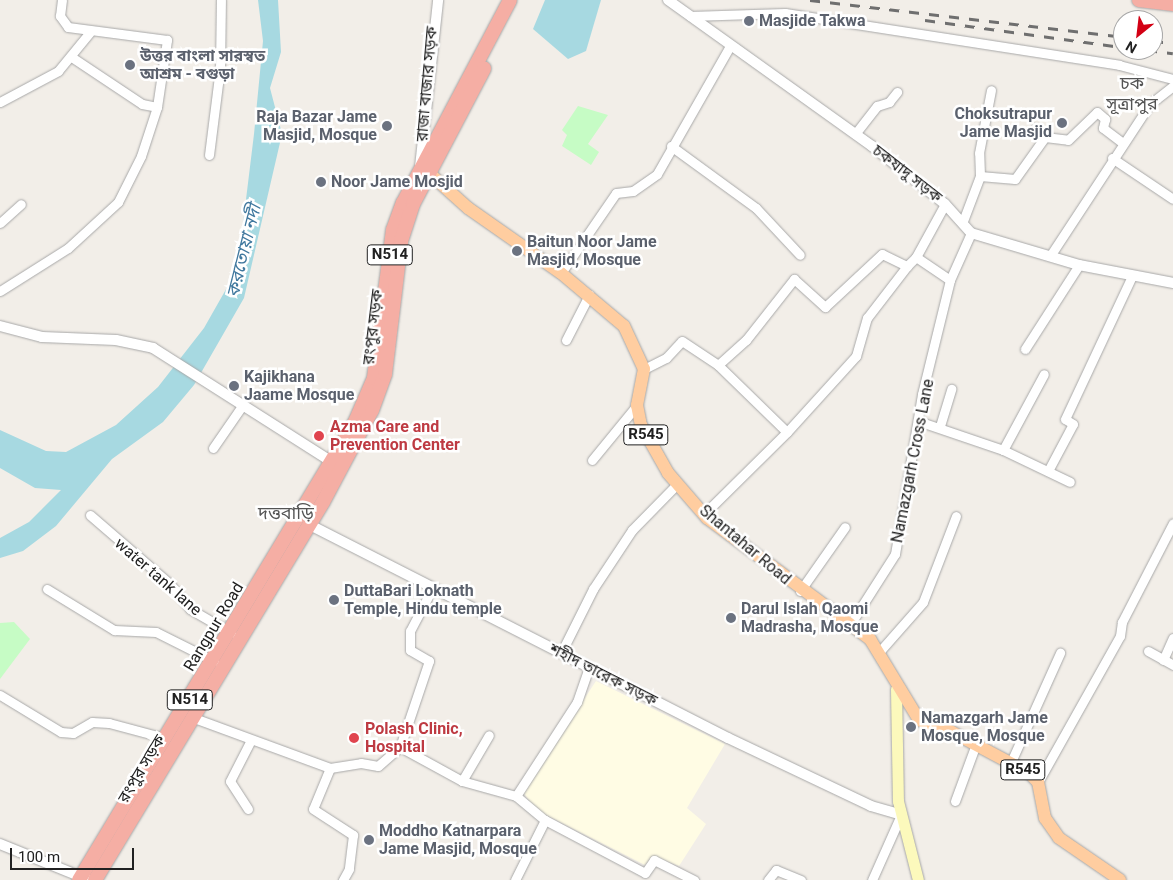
<!DOCTYPE html>
<html>
<head>
<meta charset="utf-8">
<style>
	body { margin:0 }
	#map { position:relative; width:1173px; height:880px; overflow:hidden; background:#f2eee8; font-family:Roboto,"Noto Sans Bengali",sans-serif }
	div>[style] { position:absolute }
	[style*='--x'] { left:calc(var(--x)*1px); top:calc(var(--y)*1px); width:calc(var(--w)*1px); rotate:calc(var(--a)*1deg) }
	.education>* { inset:0; background:#fffce4 }
	.park>* { inset:0; background:#c6fcc5 }
	.water>* { inset:0; background:#a7d9e1 }
	.roads { filter:drop-shadow(0 0 1px #a8a8a8) drop-shadow(0 0 1px #a8a8a8) }
	.minor>* { height:9px; margin:-4.5px; padding:0 4.5px; transform-origin:4.5px; border-radius:4.5px; background:#fff }
	.tertiary>* { height:10px; margin:-5px; padding:0 5px; transform-origin:5px; border-radius:5px; background:#fff }
	.secondary>* { height:11px; margin:-5.5px; padding:0 5.5px; transform-origin:5.5px; border-radius:5.5px; background:#fcf9bc }
	.primary>* { height:12px; margin:-6px; padding:0 6px; transform-origin:6px; border-radius:6px; background:#ffcda0 }
	.trunk>* { height:14px; margin:-7px; padding:0 7px; transform-origin:7px; border-radius:7px; background:#f5aea4 }
	.rail>* { height:2.5px; margin-top:-1.25px; transform-origin:0; background:repeating-linear-gradient(90deg,#6f6f6f 0 10px,transparent 0 20px) }
	.dots>* { width:14px; height:14px; translate:-50% -50%; box-sizing:border-box; border:2px solid #fff; border-radius:50% }
	span { translate:-50% -50%; white-space:nowrap; text-align:center; line-height:1.15; -webkit-text-stroke:5px #fff; paint-order:stroke }
	.shield-label span { padding:1px 4px; background:#fff; border:1px solid; border-radius:4px; -webkit-text-stroke-width:0 }
	.shield-label { font-size:15px; color:#212121; font-weight:700 }
	.worship-label { font-size:16px; color:#5b616d; font-weight:700 }
	.left { translate:0 -50%; text-align:left }
	.right { translate:-100% -50%; text-align:right }
	.street-label { font-size:16px; color:#212121 }
	.health-label { font-size:16px; color:#be3a42; font-weight:700 }
	.neighbourhood-label { font-size:18px; color:#545454 }
	.water-label { font-size:18px; color:#40789e; font-style:italic }
	.north { position:absolute; left:1113px; top:10px; width:50px; height:50px; box-sizing:border-box; background:#fff; border:1px solid #a6a6a6; border-radius:50%; rotate:209deg; font-size:14px; font-weight:700; line-height:20px; text-align:center; color:#212121 }
	.north::after { content:''; display:block; margin:auto; width:18px; height:22px; background:#d30014; clip-path:polygon(50% 0,100% 100%,50% 72%,0 100%) }
	.scale { position:absolute; left:10px; top:848px; width:124px; height:22px; box-sizing:border-box; border:2px solid #212121; border-top:0; padding-left:6px; font-size:15px; line-height:18px; white-space:nowrap; color:#212121; -webkit-text-stroke:4px #fff; paint-order:stroke }
</style>
</head>
<body>
<div id="map">
	<div class="education">
		<i style="clip-path:polygon(596px 681px,725px 744px,687px 808px,706px 824px,679px 866px,653px 856px,645px 865px,536px 810px,523px 792px)"></i>
	</div>
	<div class="park">
		<i style="clip-path:polygon(578px 106px,608px 115px,588px 144px,599px 152px,591px 165px,562px 146px,567px 135px,562px 130px)"></i>
		<i style="clip-path:polygon(14px 622px,30px 639px,0 679px,0 623px)"></i>
	</div>
	<div class="water">
		<i style="clip-path:polygon(258px 0,278px 0,281px 52px,270px 88px,282px 134px,244px 298px,194px 385px,163px 422px,112px 459px,56px 526px,23px 551px,0 558px,0 538px,29px 522px,61px 490px,35px 488px,0 468px,0 430px,46px 451px,66px 452px,116px 425px,158px 387px,204px 328px,229px 284px,242px 232px,254px 134px,263px 41px)"></i>
		<i style="clip-path:polygon(545px 0,601px 0,586px 51px,568px 59px,533px 29px)"></i>
	</div>
	<div class="roads">
		<div class="minor">
			<i style="--x:690;--y:16;--w:95;--a:-1.8"></i>
			<i style="--x:785;--y:13;--w:338;--a:8.8"></i>
			<i style="--x:1119;--y:65;--w:56;--a:14.5"></i>
			<i style="--x:73;--y:58;--w:83;--a:33.7"></i>
			<i style="--x:142;--y:104;--w:15;--a:11"></i>
			<i style="--x:0;--y:102;--w:66;--a:-28.1"></i>
			<i style="--x:58;--y:71;--w:50;--a:-50.6"></i>
			<i style="--x:1035;--y:128;--w:13;--a:42"></i>
			<i style="--x:1045;--y:137;--w:23;--a:7"></i>
			<i style="--x:1068;--y:140;--w:40;--a:-44"></i>
			<i style="--x:1097;--y:112;--w:11;--a:41"></i>
			<i style="--x:1105;--y:119;--w:9;--a:103"></i>
			<i style="--x:1103;--y:128;--w:25;--a:37"></i>
			<i style="--x:855;--y:134;--w:36;--a:-52"></i>
			<i style="--x:877;--y:106;--w:13;--a:-18"></i>
			<i style="--x:889;--y:102;--w:13;--a:-51"></i>
			<i style="--x:671;--y:146;--w:105;--a:36.1"></i>
			<i style="--x:756;--y:208;--w:64;--a:46.9"></i>
			<i style="--x:209;--y:155;--w:88;--a:-82.8"></i>
			<i style="--x:220;--y:68;--w:68;--a:-89.2"></i>
			<i style="--x:1112;--y:158;--w:73;--a:33.9"></i>
			<i style="--x:980;--y:176;--w:35;--a:5"></i>
			<i style="--x:1015;--y:179;--w:52;--a:-54.5"></i>
			<i style="--x:963;--y:221;--w:48;--a:-69.3"></i>
			<i style="--x:980;--y:176;--w:23;--a:-92"></i>
			<i style="--x:979;--y:153;--w:64;--a:-79.2"></i>
			<i style="--x:0;--y:223;--w:28;--a:-42"></i>
			<i style="--x:1050;--y:256;--w:182;--a:-56.7"></i>
			<i style="--x:1150;--y:104;--w:29;--a:-38"></i>
			<i style="--x:916;--y:257;--w:60;--a:-61.3"></i>
			<i style="--x:561;--y:273;--w:97;--a:-55.5"></i>
			<i style="--x:616;--y:193;--w:17;--a:-7"></i>
			<i style="--x:633;--y:191;--w:29;--a:-35"></i>
			<i style="--x:657;--y:174;--w:147;--a:-60.3"></i>
			<i style="--x:0;--y:291;--w:80;--a:-32.3"></i>
			<i style="--x:68;--y:248;--w:68;--a:-42.6"></i>
			<i style="--x:118;--y:202;--w:51;--a:-63.4"></i>
			<i style="--x:141;--y:156;--w:52;--a:-71.9"></i>
			<i style="--x:157;--y:107;--w:68;--a:-81.5"></i>
			<i style="--x:167;--y:40;--w:100;--a:-172.5"></i>
			<i style="--x:68;--y:27;--w:14;--a:-126"></i>
			<i style="--x:60;--y:16;--w:16;--a:-83"></i>
			<i style="--x:566;--y:340;--w:51;--a:-62.9"></i>
			<i style="--x:1025;--y:349;--w:100;--a:-57.3"></i>
			<i style="--x:718;--y:365;--w:38;--a:-42"></i>
			<i style="--x:746;--y:340;--w:78;--a:-51.8"></i>
			<i style="--x:794;--y:279;--w:42;--a:42.1"></i>
			<i style="--x:825;--y:307;--w:78;--a:-42.9"></i>
			<i style="--x:882;--y:254;--w:28;--a:26"></i>
			<i style="--x:644;--y:369;--w:25;--a:-27"></i>
			<i style="--x:666;--y:358;--w:23;--a:-47"></i>
			<i style="--x:682;--y:341;--w:43;--a:33.7"></i>
			<i style="--x:718;--y:365;--w:96;--a:44.2"></i>
			<i style="--x:918;--y:421;--w:90;--a:18.8"></i>
			<i style="--x:1003;--y:450;--w:74;--a:25.5"></i>
			<i style="--x:940;--y:426;--w:39;--a:-73"></i>
			<i style="--x:213;--y:448;--w:51;--a:-55.4"></i>
			<i style="--x:1003;--y:450;--w:86;--a:-61.7"></i>
			<i style="--x:592;--y:460;--w:71;--a:-50.7"></i>
			<i style="--x:1048;--y:471;--w:53;--a:-62"></i>
			<i style="--x:1073;--y:424;--w:9;--a:-148"></i>
			<i style="--x:1065;--y:419;--w:158;--a:-64.9"></i>
			<i style="--x:704;--y:514;--w:117;--a:-44.7"></i>
			<i style="--x:787;--y:432;--w:103;--a:-47.8"></i>
			<i style="--x:856;--y:356;--w:40;--a:-74"></i>
			<i style="--x:867;--y:318;--w:66;--a:-52.4"></i>
			<i style="--x:907;--y:266;--w:13;--a:-45"></i>
			<i style="--x:916;--y:257;--w:41;--a:34.1"></i>
			<i style="--x:90;--y:515;--w:106;--a:40.8"></i>
			<i style="--x:170;--y:584;--w:32;--a:51"></i>
			<i style="--x:190;--y:609;--w:48;--a:30.3"></i>
			<i style="--x:47;--y:589;--w:79;--a:31.5"></i>
			<i style="--x:114;--y:630;--w:42;--a:2.7"></i>
			<i style="--x:156;--y:632;--w:65;--a:26.6"></i>
			<i style="--x:800;--y:591;--w:78;--a:-54.9"></i>
			<i style="--x:851;--y:623;--w:82;--a:-57.5"></i>
			<i style="--x:895;--y:554;--w:162;--a:-80.4"></i>
			<i style="--x:922;--y:394;--w:117;--a:-76.2"></i>
			<i style="--x:950;--y:280;--w:51;--a:-65.9"></i>
			<i style="--x:880;--y:651;--w:65;--a:-48.7"></i>
			<i style="--x:923;--y:602;--w:92;--a:-69"></i>
			<i style="--x:1148;--y:651;--w:29;--a:29"></i>
			<i style="--x:561;--y:653;--w:72;--a:-63.4"></i>
			<i style="--x:593;--y:589;--w:71;--a:-56.5"></i>
			<i style="--x:632;--y:530;--w:64;--a:-45.6"></i>
			<i style="--x:1163;--y:660;--w:24;--a:-66"></i>
			<i style="--x:0;--y:695;--w:71;--a:31.2"></i>
			<i style="--x:61;--y:732;--w:12;--a:5"></i>
			<i style="--x:73;--y:733;--w:22;--a:-30"></i>
			<i style="--x:92;--y:722;--w:17;--a:3"></i>
			<i style="--x:109;--y:723;--w:58;--a:15"></i>
			<i style="--x:194;--y:718;--w:145;--a:20.2"></i>
			<i style="--x:330;--y:768;--w:31;--a:-9"></i>
			<i style="--x:361;--y:763;--w:17;--a:10"></i>
			<i style="--x:378;--y:766;--w:29;--a:-41"></i>
			<i style="--x:400;--y:747;--w:71;--a:28.7"></i>
			<i style="--x:462;--y:781;--w:56;--a:15.5"></i>
			<i style="--x:400;--y:747;--w:91;--a:-71.4"></i>
			<i style="--x:429;--y:661;--w:22;--a:-150"></i>
			<i style="--x:410;--y:650;--w:19;--a:-90"></i>
			<i style="--x:410;--y:631;--w:47;--a:-62.4"></i>
			<i style="--x:1011;--y:762;--w:120;--a:-65.8"></i>
			<i style="--x:330;--y:768;--w:44;--a:112.5"></i>
			<i style="--x:313;--y:809;--w:48;--a:33"></i>
			<i style="--x:353;--y:835;--w:34;--a:97"></i>
			<i style="--x:349;--y:869;--w:13;--a:119"></i>
			<i style="--x:462;--y:781;--w:53;--a:-59.6"></i>
			<i style="--x:1038;--y:782;--w:167;--a:-60.7"></i>
			<i style="--x:1120;--y:636;--w:14;--a:-82"></i>
			<i style="--x:1122;--y:622;--w:111;--a:-62.7"></i>
			<i style="--x:516;--y:796;--w:38;--a:40"></i>
			<i style="--x:545;--y:820;--w:113;--a:27.9"></i>
			<i style="--x:645;--y:873;--w:16;--a:-55"></i>
			<i style="--x:654;--y:860;--w:45;--a:26.6"></i>
			<i style="--x:516;--y:796;--w:112;--a:-57"></i>
			<i style="--x:577;--y:702;--w:36;--a:-71"></i>
			<i style="--x:955;--y:801;--w:61;--a:-69.8"></i>
			<i style="--x:248;--y:809;--w:33;--a:-123"></i>
			<i style="--x:230;--y:781;--w:46;--a:-62.9"></i>
			<i style="--x:515;--y:880;--w:67;--a:-63.4"></i>
			<i style="--x:768;--y:880;--w:13;--a:-51"></i>
			<i style="--x:776;--y:870;--w:27;--a:22"></i>
			<i style="--x:872;--y:880;--w:71;--a:-66"></i>
		</div>
		<div class="tertiary">
			<i style="--x:668;--y:0;--w:251;--a:35.6"></i>
			<i style="--x:872;--y:146;--w:93;--a:38.5"></i>
			<i style="--x:945;--y:204;--w:39;--a:48"></i>
			<i style="--x:971;--y:233;--w:113;--a:16.5"></i>
			<i style="--x:1079;--y:265;--w:96;--a:10.8"></i>
			<i style="--x:420;--y:167;--w:168;--a:-83.8"></i>
			<i style="--x:0;--y:326;--w:43;--a:14.7"></i>
			<i style="--x:42;--y:337;--w:74;--a:2.3"></i>
			<i style="--x:116;--y:340;--w:38;--a:12"></i>
			<i style="--x:153;--y:348;--w:216;--a:32.5"></i>
			<i style="--x:310;--y:525;--w:469;--a:27"></i>
			<i style="--x:728;--y:738;--w:158;--a:25.4"></i>
			<i style="--x:871;--y:806;--w:32;--a:16"></i>
			<i style="--x:0;--y:844;--w:96;--a:22"></i>
		</div>
		<div class="secondary">
			<i style="--x:896;--y:689;--w:112;--a:89"></i>
			<i style="--x:898;--y:801;--w:81;--a:75.8"></i>
		</div>
		<div class="primary">
			<i style="--x:429;--y:173;--w:52;--a:41.9"></i>
			<i style="--x:468;--y:208;--w:113;--a:35"></i>
			<i style="--x:561;--y:273;--w:82;--a:40.1"></i>
			<i style="--x:624;--y:326;--w:47;--a:65.1"></i>
			<i style="--x:644;--y:369;--w:37;--a:101"></i>
			<i style="--x:637;--y:405;--w:20;--a:79"></i>
			<i style="--x:641;--y:425;--w:55;--a:60.6"></i>
			<i style="--x:668;--y:473;--w:60;--a:49.1"></i>
			<i style="--x:707;--y:518;--w:203;--a:36.6"></i>
			<i style="--x:870;--y:639;--w:95;--a:58.8"></i>
			<i style="--x:919;--y:720;--w:35;--a:20"></i>
			<i style="--x:952;--y:732;--w:87;--a:28"></i>
			<i style="--x:1029;--y:773;--w:13;--a:45"></i>
			<i style="--x:1038;--y:782;--w:37;--a:79"></i>
			<i style="--x:1045;--y:818;--w:24;--a:55"></i>
			<i style="--x:1059;--y:838;--w:74;--a:34.5"></i>
		</div>
		<div class="trunk">
			<i style="--x:1139;--y:0;--w:34;--a:7"></i>
			<i style="--x:79;--y:880;--w:535;--a:-58.93"></i>
			<i style="--x:355;--y:422;--w:48;--a:-66.6"></i>
			<i style="--x:374;--y:378;--w:149;--a:-82.7"></i>
			<i style="--x:393;--y:230;--w:29;--a:-70"></i>
			<i style="--x:403;--y:203;--w:229;--a:-62.2"></i>
			<i style="--x:95;--y:880;--w:441;--a:-58.9"></i>
			<i style="--x:323;--y:502;--w:104;--a:-62"></i>
			<i style="--x:372;--y:410;--w:38;--a:-70"></i>
			<i style="--x:385;--y:374;--w:134;--a:-83.1"></i>
			<i style="--x:401;--y:241;--w:39;--a:-72"></i>
			<i style="--x:413;--y:204;--w:153;--a:-62.3"></i>
		</div>
	</div>
	<div class="rail">
		<i style="--x:810;--y:0;--w:315;--a:6.7"></i>
		<i style="--x:925;--y:20;--w:200;--a:7.8"></i>
		<i style="--x:1153;--y:41;--w:20;--a:6"></i>
		<i style="--x:1147;--y:50;--w:26;--a:7"></i>
	</div>
	<div class="dots">
		<i style="left:749px;top:21px;background:#6b7280"></i>
		<i style="left:130px;top:65px;background:#6b7280"></i>
		<i style="left:1062px;top:123px;background:#6b7280"></i>
		<i style="left:387px;top:126px;background:#6b7280"></i>
		<i style="left:321px;top:182px;background:#6b7280"></i>
		<i style="left:517px;top:251px;background:#6b7280"></i>
		<i style="left:234px;top:386px;background:#6b7280"></i>
		<i style="left:319px;top:436px;background:#e0444e"></i>
		<i style="left:334px;top:600px;background:#6b7280"></i>
		<i style="left:731px;top:618px;background:#6b7280"></i>
		<i style="left:911px;top:727px;background:#6b7280"></i>
		<i style="left:354px;top:738px;background:#e0444e"></i>
		<i style="left:369px;top:840px;background:#6b7280"></i>
	</div>
	<div class="shield-label">
		<span style="left:390px;top:255px">N514</span>
		<span style="left:646px;top:435px">R545</span>
		<span style="left:190px;top:700px">N514</span>
		<span style="left:1023px;top:770px">R545</span>
	</div>
	<div class="worship-label">
		<span class="left" style="left:759px;top:21px">Masjide Takwa</span>
		<span class="left" style="left:140px;top:65px">উত্তর বাংলা সারস্বত<br>আশ্রম - বগুড়া</span>
		<span class="right" style="left:1052px;top:123px">Choksutrapur<br>Jame Masjid</span>
		<span class="right" style="left:377px;top:126px">Raja Bazar Jame<br>Masjid, Mosque</span>
		<span class="left" style="left:331px;top:182px">Noor Jame Mosjid</span>
		<span class="left" style="left:527px;top:251px">Baitun Noor Jame<br>Masjid, Mosque</span>
		<span class="left" style="left:244px;top:386px">Kajikhana<br>Jaame Mosque</span>
		<span class="left" style="left:344px;top:600px">DuttaBari Loknath<br>Temple, Hindu temple</span>
		<span class="left" style="left:741px;top:618px">Darul Islah Qaomi<br>Madrasha, Mosque</span>
		<span class="left" style="left:921px;top:727px">Namazgarh Jame<br>Mosque, Mosque</span>
		<span class="left" style="left:379px;top:840px">Moddho Katnarpara<br>Jame Masjid, Mosque</span>
	</div>
	<div class="street-label">
		<span style="left:427px;top:84px;rotate:-85deg">রাজা বাজার সড়ক</span>
		<span style="left:907px;top:174px;rotate:38deg">চকযাদু সড়ক</span>
		<span style="left:373px;top:327px;rotate:-83deg">রংপুর সড়ক</span>
		<span style="left:913px;top:461px;rotate:-79deg">Namazgarh Cross Lane</span>
		<span style="left:745px;top:545px;rotate:40deg">Shantahar Road</span>
		<span style="left:158px;top:577px;rotate:41deg">water tank lane</span>
		<span style="left:214px;top:627px;rotate:-59deg">Rangpur Road</span>
		<span style="left:603px;top:675px;rotate:27deg">শহীদ তারেক সড়ক</span>
		<span style="left:142px;top:769px;rotate:-59deg">রংপুর সড়ক</span>
	</div>
	<div class="health-label">
		<span class="left" style="left:330px;top:436px">Azma Care and<br>Prevention Center</span>
		<span class="left" style="left:365px;top:738px">Polash Clinic,<br>Hospital</span>
	</div>
	<div class="neighbourhood-label">
		<span style="left:1132px;top:94px">চক<br>সূত্রাপুর</span>
		<span style="left:286px;top:513px">দত্তবাড়ি</span>
	</div>
	<div class="water-label">
		<span style="left:244px;top:251px;rotate:-76deg">করতোয়া নদী</span>
	</div>
	<div class="north">N</div>
	<div class="scale">100 m</div>
</div>
</body>
</html>
